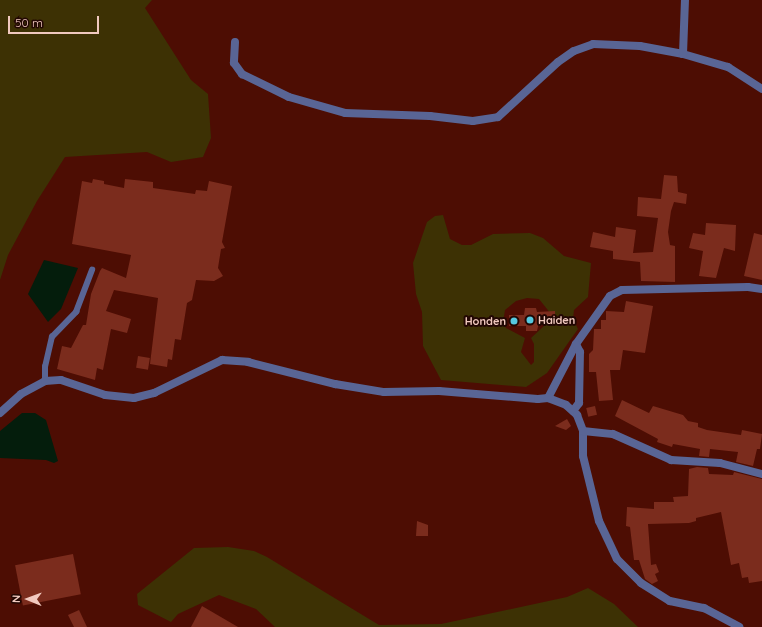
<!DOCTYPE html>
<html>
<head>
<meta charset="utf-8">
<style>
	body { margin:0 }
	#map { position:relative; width:762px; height:627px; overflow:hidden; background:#4d0d03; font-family:Quicksand,sans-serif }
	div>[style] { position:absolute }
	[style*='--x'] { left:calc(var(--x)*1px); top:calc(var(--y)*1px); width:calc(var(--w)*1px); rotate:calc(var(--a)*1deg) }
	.green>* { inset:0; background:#3d3104 }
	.water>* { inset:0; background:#041d0c }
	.building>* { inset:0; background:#7b2c1d; transform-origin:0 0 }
	.service>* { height:5.5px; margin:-2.75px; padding:0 2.75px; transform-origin:2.75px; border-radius:2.75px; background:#596595 }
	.minor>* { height:8px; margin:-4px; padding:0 4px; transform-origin:4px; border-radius:4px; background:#596595 }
	.dots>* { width:11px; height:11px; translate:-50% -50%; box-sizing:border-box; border:2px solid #220703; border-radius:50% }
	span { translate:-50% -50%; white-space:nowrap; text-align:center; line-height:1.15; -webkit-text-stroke:4px #220703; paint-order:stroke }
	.poi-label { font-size:11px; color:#f1c9bf; font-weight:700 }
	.left { translate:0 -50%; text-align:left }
	.right { translate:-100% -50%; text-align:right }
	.north { position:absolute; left:8px; top:579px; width:40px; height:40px; -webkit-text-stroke:3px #220703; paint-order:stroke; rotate:271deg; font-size:11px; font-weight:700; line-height:16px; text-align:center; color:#f1c9bf }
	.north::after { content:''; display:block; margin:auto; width:14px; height:18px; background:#f1c9bf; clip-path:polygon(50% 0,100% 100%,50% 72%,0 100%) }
	.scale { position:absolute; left:8px; top:16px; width:91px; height:18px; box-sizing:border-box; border:2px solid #f1c9bf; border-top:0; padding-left:5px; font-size:12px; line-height:14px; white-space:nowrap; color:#f1c9bf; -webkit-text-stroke:3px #220703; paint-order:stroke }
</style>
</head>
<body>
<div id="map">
	<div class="green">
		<i style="clip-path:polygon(0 0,152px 0,145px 8px,191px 80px,208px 94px,211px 138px,203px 157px,171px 162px,147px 152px,65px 157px,37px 201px,8px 255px,0 280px)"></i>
		<i style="clip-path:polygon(evenodd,443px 215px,450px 239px,462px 245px,471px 245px,493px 234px,530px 233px,543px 238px,564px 256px,591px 263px,588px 297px,574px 310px,573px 319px,578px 329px,547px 373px,526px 387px,441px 380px,423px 346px,422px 312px,416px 294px,413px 263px,427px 222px,435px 216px,443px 215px,527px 298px,539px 299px,551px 314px,545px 325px,531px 338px,534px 344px,534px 362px,531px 365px,521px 352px,525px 338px,506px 328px,503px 322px,505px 310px,516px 301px,527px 298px)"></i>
		<i style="clip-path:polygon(228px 547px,254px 551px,267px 557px,379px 625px,441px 624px,567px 597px,588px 588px,614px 604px,638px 627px,275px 627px,256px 609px,219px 595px,178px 614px,171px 622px,138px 605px,137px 594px,194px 548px)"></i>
	</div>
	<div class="water">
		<i style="clip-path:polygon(44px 260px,78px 268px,61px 309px,48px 322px,28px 294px)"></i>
		<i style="clip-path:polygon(22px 413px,35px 413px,46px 420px,58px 461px,54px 463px,46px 460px,0 458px,0 431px)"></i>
	</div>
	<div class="building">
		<i style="clip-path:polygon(664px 175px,677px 176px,678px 192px,687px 194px,686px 204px,674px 202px,671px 211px,668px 232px,670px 245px,675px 246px,675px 282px,641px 281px,640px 262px,613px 259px,613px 251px,590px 247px,593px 232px,615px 237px,616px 227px,636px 230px,633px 253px,653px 252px,658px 218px,637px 216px,638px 197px,661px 199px)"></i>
		<i style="clip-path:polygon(93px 179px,104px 181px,104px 184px,124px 188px,125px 179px,153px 182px,153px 188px,195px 194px,196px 190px,207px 191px,209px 181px,232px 186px,222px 242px,225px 248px,221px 249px,218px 268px,223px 276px,214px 281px,196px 280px,192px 300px,187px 303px,181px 340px,175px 339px,172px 360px,168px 359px,167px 367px,150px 364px,158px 298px,114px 290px,106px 311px,131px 319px,127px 333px,111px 329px,103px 370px,97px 368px,95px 380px,57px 369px,62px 346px,71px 348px,83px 325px,86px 325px,91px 294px,100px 271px,102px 268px,126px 278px,131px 255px,72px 244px,82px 181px,92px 183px)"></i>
		<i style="clip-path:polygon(706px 223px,736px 225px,735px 251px,724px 248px,716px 278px,699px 276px,703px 251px,689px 248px,693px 233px,705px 235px)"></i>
		<i style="clip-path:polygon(754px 233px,762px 235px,762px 280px,744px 276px)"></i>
		<i style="clip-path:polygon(626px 301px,653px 306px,645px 353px,623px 350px,620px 370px,610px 370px,613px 400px,599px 401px,596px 372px,589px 372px,589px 354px,593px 350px,594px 329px,601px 329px,601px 320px,606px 320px,606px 311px,624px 312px)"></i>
		<i style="clip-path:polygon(525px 308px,536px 308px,537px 312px,555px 311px,555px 322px,539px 322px,537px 331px,526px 331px,526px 326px,509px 326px,509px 315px,524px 315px)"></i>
		<i style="left:138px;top:356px;width:12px;height:12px;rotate:9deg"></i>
		<i style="clip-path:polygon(622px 400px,649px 413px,653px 406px,683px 415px,688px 421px,698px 423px,698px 427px,707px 430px,741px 435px,742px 430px,762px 434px,760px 449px,757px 449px,753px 466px,736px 462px,738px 452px,710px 449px,709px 457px,699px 456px,700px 449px,673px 444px,672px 447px,657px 442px,658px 439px,615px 416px)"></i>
		<i style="left:595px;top:406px;width:9px;height:9px;rotate:77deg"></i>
		<i style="clip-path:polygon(567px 419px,571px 426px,566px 430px,555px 426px)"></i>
		<i style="clip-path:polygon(697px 467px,708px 468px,709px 474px,733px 475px,734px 472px,762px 479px,762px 581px,749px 583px,748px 577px,742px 578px,739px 563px,731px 565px,721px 512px,696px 518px,696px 521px,689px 523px,648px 524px,651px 565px,656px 564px,659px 572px,655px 574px,658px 581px,652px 584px,645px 579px,639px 560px,634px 560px,630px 527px,626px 526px,627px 507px,654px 509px,654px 502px,674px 502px,673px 497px,688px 496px,689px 469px)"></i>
		<i style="clip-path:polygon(417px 521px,428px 525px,428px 536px,416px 536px)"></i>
		<i style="left:73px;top:554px;width:41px;height:59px;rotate:79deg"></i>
		<i style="clip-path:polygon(202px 606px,238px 627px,191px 627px)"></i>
		<i style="clip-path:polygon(79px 610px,87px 627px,74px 627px,68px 615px)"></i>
	</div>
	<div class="service">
		<i style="--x:45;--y:381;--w:14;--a:-90"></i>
		<i style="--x:45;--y:367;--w:31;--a:-77"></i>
		<i style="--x:52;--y:337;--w:35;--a:-46"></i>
		<i style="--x:76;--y:312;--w:45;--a:-69.1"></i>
	</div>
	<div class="minor">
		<i style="--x:235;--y:42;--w:21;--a:93"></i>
		<i style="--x:234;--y:63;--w:14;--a:54"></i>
		<i style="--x:242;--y:74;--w:52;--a:26.1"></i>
		<i style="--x:289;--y:97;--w:58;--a:15.9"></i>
		<i style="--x:345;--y:113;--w:85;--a:2"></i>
		<i style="--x:430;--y:116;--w:43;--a:6.6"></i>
		<i style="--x:473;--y:121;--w:25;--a:-9"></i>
		<i style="--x:498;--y:117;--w:81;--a:-42.5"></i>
		<i style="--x:558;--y:62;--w:19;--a:-35"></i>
		<i style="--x:574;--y:51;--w:20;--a:-20"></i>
		<i style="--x:593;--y:44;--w:47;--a:2.4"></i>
		<i style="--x:640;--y:46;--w:44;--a:10.5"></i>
		<i style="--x:683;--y:54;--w:47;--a:16.1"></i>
		<i style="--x:728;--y:67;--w:40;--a:32.9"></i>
		<i style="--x:683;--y:54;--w:54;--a:-87.9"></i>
		<i style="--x:548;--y:398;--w:61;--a:-62.6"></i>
		<i style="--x:576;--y:344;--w:59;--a:-54.7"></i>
		<i style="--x:610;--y:296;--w:13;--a:-27"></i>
		<i style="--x:622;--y:290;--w:126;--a:-1.4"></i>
		<i style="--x:748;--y:287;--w:14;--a:8"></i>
		<i style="--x:573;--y:411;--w:10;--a:-53"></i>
		<i style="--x:579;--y:403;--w:51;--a:-88.9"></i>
		<i style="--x:580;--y:352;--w:9;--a:-117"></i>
		<i style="--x:0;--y:413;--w:28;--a:-42"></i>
		<i style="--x:21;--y:394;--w:27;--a:-28"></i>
		<i style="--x:45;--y:381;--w:16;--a:-4"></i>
		<i style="--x:61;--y:380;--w:46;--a:18.8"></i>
		<i style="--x:105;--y:395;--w:29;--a:6"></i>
		<i style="--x:134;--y:398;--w:21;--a:-14"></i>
		<i style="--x:154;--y:393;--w:76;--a:-25.9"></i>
		<i style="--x:222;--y:360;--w:26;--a:4"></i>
		<i style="--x:248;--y:362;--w:90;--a:14.2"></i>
		<i style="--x:335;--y:384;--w:50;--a:9.3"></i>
		<i style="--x:384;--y:392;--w:55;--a:-1"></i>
		<i style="--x:439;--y:391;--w:99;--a:4.6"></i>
		<i style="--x:538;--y:399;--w:10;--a:-6"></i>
		<i style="--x:548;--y:398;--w:19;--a:21"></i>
		<i style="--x:566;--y:405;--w:15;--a:42"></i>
		<i style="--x:577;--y:415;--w:17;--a:69"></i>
		<i style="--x:583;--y:431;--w:25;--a:90"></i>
		<i style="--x:583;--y:456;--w:67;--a:76.2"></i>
		<i style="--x:599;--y:521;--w:42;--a:64.7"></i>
		<i style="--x:617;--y:559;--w:34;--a:45"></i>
		<i style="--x:641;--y:583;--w:34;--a:32"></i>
		<i style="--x:670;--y:601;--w:35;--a:12"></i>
		<i style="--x:704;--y:608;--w:40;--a:28"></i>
		<i style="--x:583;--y:431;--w:30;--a:6"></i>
		<i style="--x:613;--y:434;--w:64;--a:24.1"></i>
		<i style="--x:671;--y:460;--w:49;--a:3.5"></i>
		<i style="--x:720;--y:463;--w:43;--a:14.7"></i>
	</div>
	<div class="dots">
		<i style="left:530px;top:320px;background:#56c9e0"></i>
		<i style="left:514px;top:321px;background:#56c9e0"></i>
	</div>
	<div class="poi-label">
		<span class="left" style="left:538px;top:320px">Haiden</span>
		<span class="right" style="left:506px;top:321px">Honden</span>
	</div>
	<div class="north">N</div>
	<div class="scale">50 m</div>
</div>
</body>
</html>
